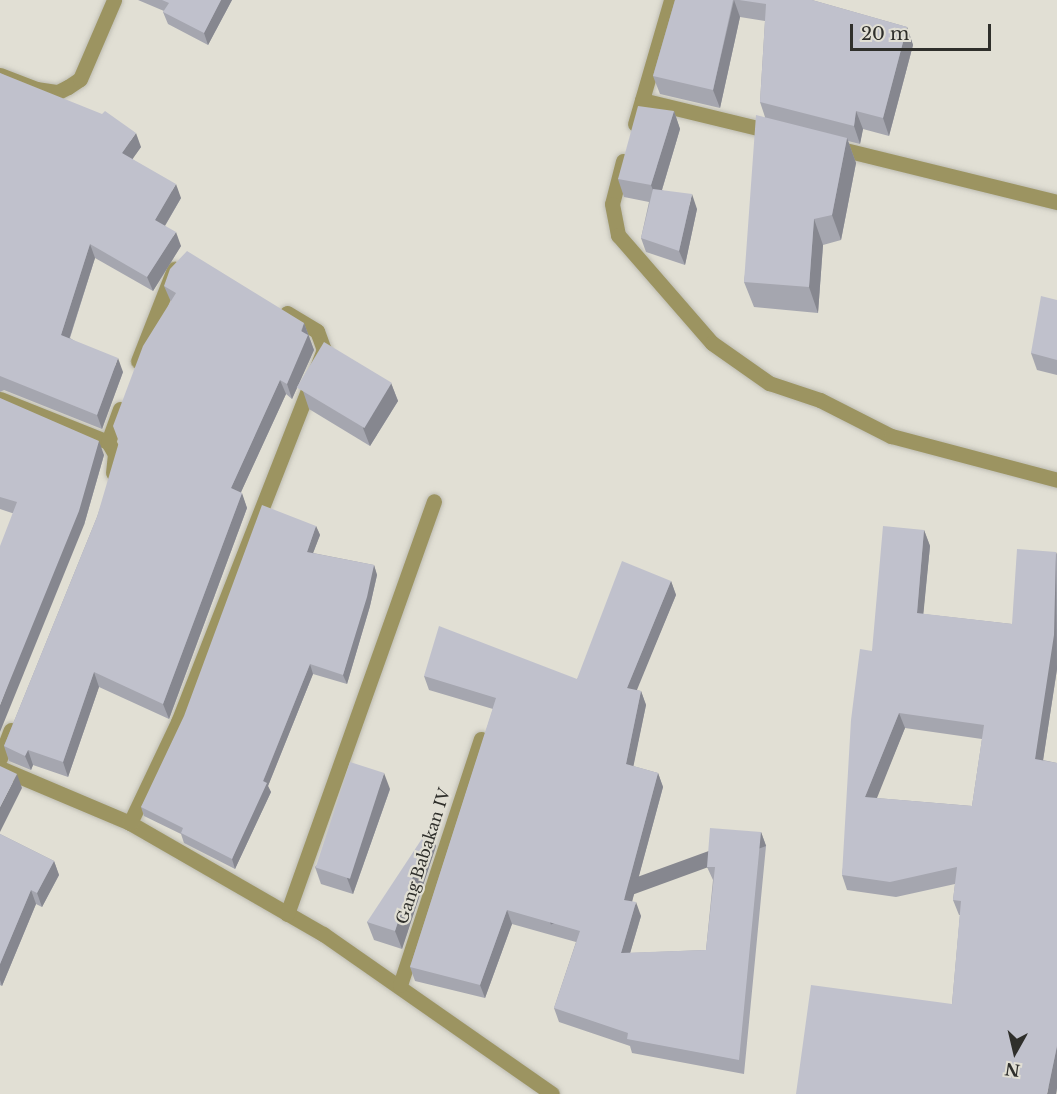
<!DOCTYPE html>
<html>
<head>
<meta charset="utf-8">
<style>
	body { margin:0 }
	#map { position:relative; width:1057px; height:1094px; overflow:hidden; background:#e1dfd4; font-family:"Libre Baskerville",serif }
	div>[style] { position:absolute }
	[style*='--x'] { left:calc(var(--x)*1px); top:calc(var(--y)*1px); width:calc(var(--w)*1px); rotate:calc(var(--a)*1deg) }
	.roads { filter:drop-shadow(0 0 2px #bdbcb2) drop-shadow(0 0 2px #bdbcb2) }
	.minor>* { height:15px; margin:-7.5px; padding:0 7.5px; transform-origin:7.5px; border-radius:7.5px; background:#9c9461 }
	.wall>* { inset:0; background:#a5a6af }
	.shaded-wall>* { inset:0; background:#86878f; transform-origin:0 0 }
	.building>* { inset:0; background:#c0c1cc; transform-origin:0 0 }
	span { translate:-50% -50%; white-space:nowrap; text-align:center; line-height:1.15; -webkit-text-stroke:4.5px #e1dfd4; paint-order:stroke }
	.street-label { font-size:16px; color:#2f2f2b }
	.north { position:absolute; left:985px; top:1022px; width:60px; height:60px; -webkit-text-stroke:4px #e1dfd4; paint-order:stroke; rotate:188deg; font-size:16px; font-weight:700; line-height:24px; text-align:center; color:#2f2f2b }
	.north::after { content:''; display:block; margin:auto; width:21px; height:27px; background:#2f2f2b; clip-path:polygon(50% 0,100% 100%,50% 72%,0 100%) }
	.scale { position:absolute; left:850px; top:24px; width:141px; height:27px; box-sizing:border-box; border:3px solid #2f2f2b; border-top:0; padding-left:8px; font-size:18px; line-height:21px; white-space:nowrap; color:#2f2f2b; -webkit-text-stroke:4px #e1dfd4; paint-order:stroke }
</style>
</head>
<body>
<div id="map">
	<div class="roads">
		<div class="minor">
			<i style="--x:0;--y:75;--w:39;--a:21"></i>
			<i style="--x:36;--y:89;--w:22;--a:8"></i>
			<i style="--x:58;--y:92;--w:11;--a:-27"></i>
			<i style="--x:68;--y:87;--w:14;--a:-34"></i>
			<i style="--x:80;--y:79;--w:86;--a:-66.7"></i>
			<i style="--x:642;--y:100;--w:136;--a:13.6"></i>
			<i style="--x:635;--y:124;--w:129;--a:-73.8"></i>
			<i style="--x:833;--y:147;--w:231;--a:13.8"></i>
			<i style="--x:623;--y:161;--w:44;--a:104.3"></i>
			<i style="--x:612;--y:204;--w:32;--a:79"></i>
			<i style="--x:618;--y:235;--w:143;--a:49"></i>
			<i style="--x:712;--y:343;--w:70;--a:35.1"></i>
			<i style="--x:769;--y:383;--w:54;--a:18.4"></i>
			<i style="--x:820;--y:400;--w:80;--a:26.9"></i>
			<i style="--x:891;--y:436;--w:172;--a:14.8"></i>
			<i style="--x:138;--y:361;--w:99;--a:-68.6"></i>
			<i style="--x:0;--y:399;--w:116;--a:21.7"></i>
			<i style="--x:108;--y:442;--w:14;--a:60"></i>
			<i style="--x:115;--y:454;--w:19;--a:96"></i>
			<i style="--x:108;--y:442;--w:35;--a:-70"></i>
			<i style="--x:0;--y:758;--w:30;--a:-69"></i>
			<i style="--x:0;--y:768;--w:141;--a:22.9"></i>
			<i style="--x:130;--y:823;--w:223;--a:29.9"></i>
			<i style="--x:323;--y:934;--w:279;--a:34.9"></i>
			<i style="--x:130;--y:823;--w:112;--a:-64.6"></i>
			<i style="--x:178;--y:722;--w:400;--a:-68.6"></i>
			<i style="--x:324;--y:350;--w:20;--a:-110"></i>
			<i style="--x:317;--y:331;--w:35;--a:-149"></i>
			<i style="--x:287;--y:914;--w:438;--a:-70.4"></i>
			<i style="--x:400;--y:985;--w:259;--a:-71.8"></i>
		</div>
	</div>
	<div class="wall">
		<i style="clip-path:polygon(138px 0,232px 0,208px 45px,168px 24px,163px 12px,164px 11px)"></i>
		<i style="clip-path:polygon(675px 0,812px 0,907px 27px,913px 45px,889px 136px,863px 129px,860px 144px,848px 141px,856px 163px,841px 240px,823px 245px,818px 313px,754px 307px,744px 282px,765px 117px,760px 102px,765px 21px,740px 17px,720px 108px,660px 94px,653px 76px)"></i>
		<i style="clip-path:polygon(0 73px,141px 147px,132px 159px,181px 198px,165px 226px,181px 246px,153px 291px,95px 258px,70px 338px,123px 372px,102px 429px,4px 390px,0 392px)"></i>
		<i style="clip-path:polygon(674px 111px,680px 129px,662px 190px,697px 209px,685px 265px,646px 252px,641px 238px,649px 202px,624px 197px,618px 179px)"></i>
		<i style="clip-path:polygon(164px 286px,304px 323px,314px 350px,292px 399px,286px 394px,241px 492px,247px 508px,169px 719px,99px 687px,68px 777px,33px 765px,31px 770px,9px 761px,4px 746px,97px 517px,171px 302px)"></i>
		<i style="clip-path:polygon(1057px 300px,1057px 375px,1037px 370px,1031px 353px)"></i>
		<i style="clip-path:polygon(391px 383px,398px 401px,370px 446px,309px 409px,303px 391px)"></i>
		<i style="clip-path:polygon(0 398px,104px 455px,84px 525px,12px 513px,0 509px)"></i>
		<i style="clip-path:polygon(316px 526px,320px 535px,313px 553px,374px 565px,377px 575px,370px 606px,347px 684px,313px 674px,268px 786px,271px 792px,235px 869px,184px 843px,181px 834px,144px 816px,141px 807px)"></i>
		<i style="clip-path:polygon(evenodd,924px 530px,930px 546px,923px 614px,1012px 624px,1056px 552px,1057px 554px,1057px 669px,1043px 760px,1057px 763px,1057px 1088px,1056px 1094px,952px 1004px,960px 915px,959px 915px,953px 900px,955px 884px,896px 897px,847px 890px,842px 875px,872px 651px,924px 530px,905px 728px,982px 739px,972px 806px,876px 798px,905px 728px)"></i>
		<i style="clip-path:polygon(671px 581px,676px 595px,636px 690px,641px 691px,646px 705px,633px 766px,658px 773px,663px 787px,632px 901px,641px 916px,630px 953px,706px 950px,713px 880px,707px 867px,761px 832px,766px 846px,744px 1074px,632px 1053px,630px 1046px,559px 1022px,554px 1008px,576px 942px,512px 924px,485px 998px,415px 981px,410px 967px,493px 709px,429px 690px,424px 676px,577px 679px)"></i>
		<i style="clip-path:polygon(390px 789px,353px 894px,321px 884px,315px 867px)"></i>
		<i style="clip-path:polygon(0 834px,54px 861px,59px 875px,42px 907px,36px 904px,2px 986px,0 985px)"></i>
		<i style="clip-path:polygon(436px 846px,402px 949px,374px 940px,367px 922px)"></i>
	</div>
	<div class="shaded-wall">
		<i style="clip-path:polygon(221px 0,232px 0,208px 45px,204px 33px)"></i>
		<i style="clip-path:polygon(734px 0,740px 17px,720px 108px,713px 90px)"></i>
		<i style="clip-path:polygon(907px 27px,913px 45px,889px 136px,883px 118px)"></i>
		<i style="clip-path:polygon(674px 111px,680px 129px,658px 203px,651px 185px)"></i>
		<i style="clip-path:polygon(856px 111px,863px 129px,860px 144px,854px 126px)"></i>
		<i style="clip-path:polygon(136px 133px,141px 147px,127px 167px,122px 153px)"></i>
		<i style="clip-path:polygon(847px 138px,856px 163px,841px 240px,832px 215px)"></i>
		<i style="clip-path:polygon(176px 184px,181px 198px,160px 234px,155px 220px)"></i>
		<i style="clip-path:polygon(692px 194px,697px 209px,685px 265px,679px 251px)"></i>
		<i style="clip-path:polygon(814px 219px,823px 245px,818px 313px,809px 287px)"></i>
		<i style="clip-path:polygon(176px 232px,181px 246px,153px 291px,147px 277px)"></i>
		<i style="clip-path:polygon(90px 244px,95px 258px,66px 349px,61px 335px)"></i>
		<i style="clip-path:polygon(304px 323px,314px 350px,292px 399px,287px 384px)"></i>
		<i style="clip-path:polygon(118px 358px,123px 372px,102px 429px,97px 415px)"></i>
		<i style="clip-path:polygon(280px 380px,286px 394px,236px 503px,231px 488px)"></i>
		<i style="clip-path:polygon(391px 383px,398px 401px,370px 446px,363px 428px)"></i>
		<i style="clip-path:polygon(99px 441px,104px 455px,84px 525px,0 732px,0 705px)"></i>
		<i style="clip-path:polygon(242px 493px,247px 508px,169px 719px,163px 704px)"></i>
		<i style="clip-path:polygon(316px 526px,320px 535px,310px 561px,307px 552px)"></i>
		<i style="clip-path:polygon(924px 530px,930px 546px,922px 628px,917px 613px)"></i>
		<i style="clip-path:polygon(1056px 552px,1057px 669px,1041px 774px,1035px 759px)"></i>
		<i style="clip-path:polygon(374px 565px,377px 575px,370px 606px,347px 684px,343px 675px)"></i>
		<i style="clip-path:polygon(671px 581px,676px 595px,632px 702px,627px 688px)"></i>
		<i style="clip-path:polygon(310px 664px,313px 674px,268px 786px,271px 792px,235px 869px,232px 859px)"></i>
		<i style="clip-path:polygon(94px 672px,99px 687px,68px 777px,63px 762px)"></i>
		<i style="clip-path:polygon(641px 691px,646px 705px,631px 778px,626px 764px)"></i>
		<i style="clip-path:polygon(899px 713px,905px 728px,871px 813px,865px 797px)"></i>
		<i style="clip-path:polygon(28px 750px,33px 765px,31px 770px,25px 756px)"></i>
		<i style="clip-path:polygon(384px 773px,390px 789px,353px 894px,347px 878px)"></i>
		<i style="clip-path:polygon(658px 773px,663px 787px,629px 913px,624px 900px)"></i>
		<i style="clip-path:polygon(17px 774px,22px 788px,0 832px,0 807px)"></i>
		<i style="clip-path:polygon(429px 828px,436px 846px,402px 949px,395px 931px)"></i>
		<i style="left:761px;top:832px;width:15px;height:229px;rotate:70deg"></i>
		<i style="clip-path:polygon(54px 861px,59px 875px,42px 907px,37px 893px)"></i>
		<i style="clip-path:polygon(31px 890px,36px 904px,2px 986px,0 980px,0 964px)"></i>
		<i style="clip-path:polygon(636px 902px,641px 916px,626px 967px,621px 953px)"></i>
		<i style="clip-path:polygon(507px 910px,512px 924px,485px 998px,480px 985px)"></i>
		<i style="clip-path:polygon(1057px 1046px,1057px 1088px,1056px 1094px,1047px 1094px)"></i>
	</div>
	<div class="building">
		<i style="clip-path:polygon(162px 0,221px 0,204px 33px,163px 12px,169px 3px)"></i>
		<i style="clip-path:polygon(675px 0,733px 0,713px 90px,653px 76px)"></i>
		<i style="clip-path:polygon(739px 0,812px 0,907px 27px,883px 118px,856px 111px,854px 126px,760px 102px,766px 4px)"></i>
		<i style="clip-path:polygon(0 73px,102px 114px,105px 111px,136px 133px,122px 153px,176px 184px,155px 220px,176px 232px,147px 277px,90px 244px,61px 335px,118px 358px,97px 415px,0 376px)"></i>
		<i style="clip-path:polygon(638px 106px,674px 111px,651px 185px,618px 179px)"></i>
		<i style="clip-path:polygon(756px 115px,847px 138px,832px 215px,814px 219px,809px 287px,744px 282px)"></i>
		<i style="clip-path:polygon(653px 189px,692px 194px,679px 251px,641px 238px)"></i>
		<i style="clip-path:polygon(187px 251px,304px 323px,301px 331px,308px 335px,287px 384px,280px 380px,231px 488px,242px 493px,163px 704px,94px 672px,63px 762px,28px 750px,25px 756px,4px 746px,97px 517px,119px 442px,113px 426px,143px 346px,176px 293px,164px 286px,170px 269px)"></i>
		<i style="clip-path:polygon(1041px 296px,1057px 300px,1057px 360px,1031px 353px)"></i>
		<i style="left:324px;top:342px;width:79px;height:53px;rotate:31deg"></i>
		<i style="clip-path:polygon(0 398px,99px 441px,79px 511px,0 705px,0 546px,17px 502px,0 497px)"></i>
		<i style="clip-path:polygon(262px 505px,316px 526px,307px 552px,374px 565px,367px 597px,343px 675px,310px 664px,263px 781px,267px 783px,232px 859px,181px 833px,183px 828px,141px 807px,184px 716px)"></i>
		<i style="clip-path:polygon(evenodd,883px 526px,924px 530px,917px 613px,1012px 624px,1017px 549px,1056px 552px,1054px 635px,1035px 759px,1057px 763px,1057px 1046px,1047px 1094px,796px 1094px,811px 985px,952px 1004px,961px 901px,953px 900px,957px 867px,890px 882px,842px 875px,851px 720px,860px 649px,872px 651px,883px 526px,899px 713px,984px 725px,972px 806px,865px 797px,899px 713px)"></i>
		<i style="clip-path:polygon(622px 561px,671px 581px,627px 688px,641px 691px,626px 764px,658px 773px,624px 900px,636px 902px,621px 953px,706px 950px,715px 867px,707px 867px,710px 828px,761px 832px,739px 1060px,627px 1039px,628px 1033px,554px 1008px,580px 931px,507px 910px,480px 985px,410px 967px,496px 698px,424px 676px,439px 626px,577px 679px)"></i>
		<i style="left:350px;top:762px;width:36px;height:111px;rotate:18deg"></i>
		<i style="clip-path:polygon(0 766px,17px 774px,0 807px)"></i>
		<i style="clip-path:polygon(429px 828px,395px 931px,367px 922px)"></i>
		<i style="clip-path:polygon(0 834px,54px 861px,37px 893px,31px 890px,0 964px)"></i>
	</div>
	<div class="street-label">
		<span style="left:423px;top:856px;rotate:-72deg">Gang Babakan IV</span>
	</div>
	<div class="north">N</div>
	<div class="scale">20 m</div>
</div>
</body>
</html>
